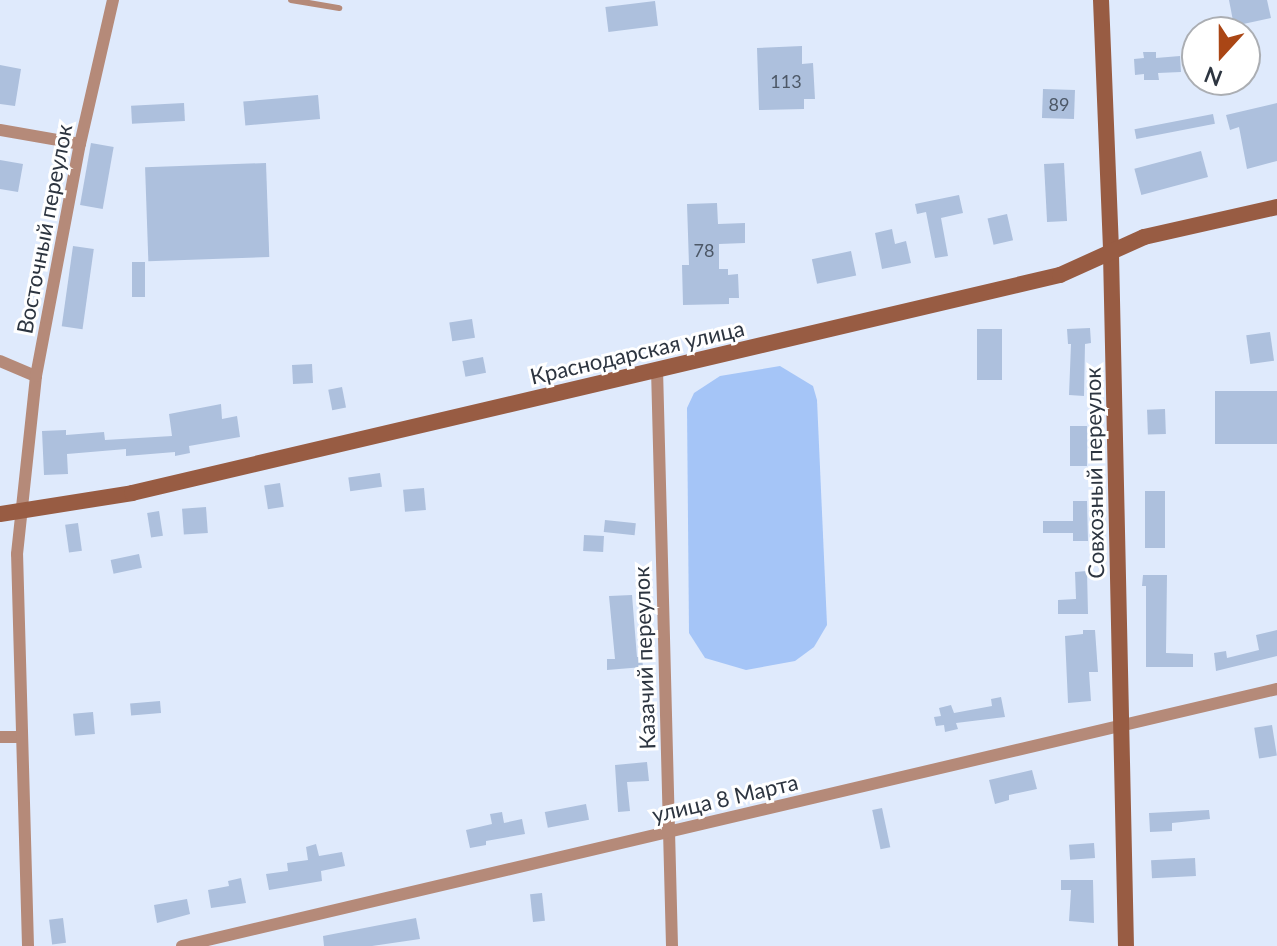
<!DOCTYPE html>
<html>
<head>
<meta charset="utf-8">
<style>
	body { margin:0 }
	#map { position:relative; width:1277px; height:946px; overflow:hidden; background:#dfeafc; font-family:Lato,sans-serif }
	div>[style] { position:absolute }
	[style*='--x'] { left:calc(var(--x)*1px); top:calc(var(--y)*1px); width:calc(var(--w)*1px); rotate:calc(var(--a)*1deg) }
	.green>* { inset:0; background:#a5c5f7 }
	.building>* { inset:0; background:#adc0dd; transform-origin:0 0 }
	.lane>* { height:6px; margin:-3px; padding:0 3px; transform-origin:3px; border-radius:3px; background:#b58a79 }
	.street>* { height:12px; margin:-6px; padding:0 6px; transform-origin:6px; border-radius:6px; background:#b58a79 }
	.secondary>* { height:16px; margin:-8px; padding:0 8px; transform-origin:8px; border-radius:8px; background:#985c43 }
	span { translate:-50% -50%; white-space:nowrap; text-align:center; line-height:1.15; -webkit-text-stroke:6px #fff; paint-order:stroke }
	.number-label { font-size:18px; color:#4d5867 }
	.number-label span { -webkit-text-stroke-width:0 }
	.street-label { font-size:22px; color:#2d3540 }
	.north { position:absolute; left:1181px; top:16px; width:80px; height:80px; box-sizing:border-box; background:#fff; border:2px solid #abaeb3; border-radius:50%; rotate:201deg; font-size:22px; font-weight:700; line-height:32px; text-align:center; color:#2d3540 }
	.north::after { content:''; display:block; margin:auto; width:28px; height:36px; background:#aa4615; clip-path:polygon(50% 0,100% 100%,50% 72%,0 100%) }
</style>
</head>
<body>
<div id="map">
	<div class="green">
		<i style="clip-path:polygon(780px 366px,813px 386px,817px 400px,827px 625px,814px 647px,795px 661px,746px 670px,705px 658px,689px 633px,687px 408px,694px 393px,720px 376px)"></i>
	</div>
	<div class="building">
		<i style="clip-path:polygon(1229px 0,1267px 0,1271px 18px,1234px 26px)"></i>
		<i style="left:655px;top:1px;width:25px;height:50px;rotate:83deg"></i>
		<i style="clip-path:polygon(802px 46px,802px 64px,813px 63px,815px 99px,804px 99px,804px 109px,759px 110px,757px 48px)"></i>
		<i style="clip-path:polygon(1143px 52px,1156px 52px,1156px 58px,1180px 56px,1181px 72px,1158px 73px,1159px 80px,1144px 80px,1144px 74px,1135px 75px,1134px 59px,1144px 58px)"></i>
		<i style="clip-path:polygon(0 65px,21px 69px,15px 106px,0 104px)"></i>
		<i style="left:1043px;top:89px;width:32px;height:29px;rotate:2deg"></i>
		<i style="left:318px;top:95px;width:24px;height:75px;rotate:85deg"></i>
		<i style="left:184px;top:103px;width:18px;height:53px;rotate:87deg"></i>
		<i style="clip-path:polygon(1277px 103px,1277px 161px,1247px 169px,1239px 127px,1230px 130px,1226px 115px)"></i>
		<i style="left:1213px;top:114px;width:10px;height:80px;rotate:79deg"></i>
		<i style="left:91px;top:143px;width:23px;height:63px;rotate:10deg"></i>
		<i style="left:1201px;top:151px;width:27px;height:69px;rotate:75deg"></i>
		<i style="clip-path:polygon(0 160px,23px 164px,18px 192px,0 189px)"></i>
		<i style="left:266px;top:163px;width:94px;height:121px;rotate:88deg"></i>
		<i style="left:1064px;top:163px;width:58px;height:20px;rotate:87deg"></i>
		<i style="clip-path:polygon(959px 195px,963px 213px,941px 218px,948px 256px,935px 258px,926px 212px,917px 214px,915px 204px)"></i>
		<i style="clip-path:polygon(717px 203px,718px 224px,745px 223px,745px 243px,719px 244px,719px 269px,728px 269px,728px 275px,738px 274px,739px 298px,729px 298px,729px 304px,683px 305px,682px 265px,689px 265px,687px 204px)"></i>
		<i style="left:1007px;top:214px;width:27px;height:20px;rotate:77deg"></i>
		<i style="clip-path:polygon(892px 229px,895px 244px,906px 241px,911px 263px,882px 269px,875px 233px)"></i>
		<i style="left:73px;top:246px;width:21px;height:81px;rotate:8deg"></i>
		<i style="left:851px;top:251px;width:25px;height:40px;rotate:78deg"></i>
		<i style="left:132px;top:262px;width:13px;height:35px"></i>
		<i style="left:472px;top:319px;width:19px;height:23px;rotate:81deg"></i>
		<i style="clip-path:polygon(1090px 328px,1091px 343px,1085px 344px,1084px 396px,1069px 395px,1071px 344px,1068px 344px,1067px 329px)"></i>
		<i style="left:977px;top:329px;width:25px;height:51px"></i>
		<i style="left:1270px;top:332px;width:29px;height:24px;rotate:82deg"></i>
		<i style="left:483px;top:357px;width:16px;height:21px;rotate:79deg"></i>
		<i style="left:312px;top:364px;width:19px;height:20px;rotate:87deg"></i>
		<i style="left:342px;top:387px;width:21px;height:14px;rotate:79deg"></i>
		<i style="left:1277px;top:391px;width:53px;height:62px;rotate:90deg"></i>
		<i style="clip-path:polygon(221px 404px,222px 419px,237px 416px,240px 437px,189px 446px,190px 453px,175px 456px,175px 452px,126px 456px,126px 449px,67px 454px,68px 474px,44px 475px,42px 431px,66px 430px,66px 435px,104px 432px,105px 440px,172px 436px,169px 414px)"></i>
		<i style="left:1165px;top:409px;width:25px;height:18px;rotate:88deg"></i>
		<i style="left:1070px;top:426px;width:17px;height:40px"></i>
		<i style="left:380px;top:473px;width:14px;height:32px;rotate:82deg"></i>
		<i style="left:280px;top:483px;width:24px;height:16px;rotate:81deg"></i>
		<i style="left:424px;top:488px;width:22px;height:21px;rotate:85deg"></i>
		<i style="left:1145px;top:491px;width:20px;height:57px"></i>
		<i style="clip-path:polygon(1073px 501px,1087px 501px,1088px 541px,1073px 541px,1073px 533px,1043px 533px,1043px 521px,1073px 521px)"></i>
		<i style="left:206px;top:507px;width:26px;height:24px;rotate:86deg"></i>
		<i style="left:159px;top:511px;width:25px;height:12px;rotate:81deg"></i>
		<i style="left:605px;top:520px;width:31px;height:12px;rotate:6deg"></i>
		<i style="left:78px;top:523px;width:28px;height:13px;rotate:82deg"></i>
		<i style="left:584px;top:535px;width:20px;height:16px;rotate:3deg"></i>
		<i style="left:139px;top:554px;width:14px;height:29px;rotate:78deg"></i>
		<i style="clip-path:polygon(1087px 571px,1088px 614px,1058px 614px,1058px 600px,1076px 599px,1075px 572px)"></i>
		<i style="clip-path:polygon(1143px 575px,1167px 575px,1166px 653px,1193px 654px,1193px 667px,1146px 667px,1146px 586px,1142px 586px)"></i>
		<i style="clip-path:polygon(632px 595px,637px 657px,642px 657px,643px 667px,607px 670px,607px 659px,615px 659px,609px 596px)"></i>
		<i style="clip-path:polygon(1083px 630px,1095px 630px,1098px 672px,1089px 672px,1091px 701px,1068px 703px,1065px 636px,1083px 634px)"></i>
		<i style="clip-path:polygon(1277px 630px,1277px 656px,1216px 671px,1214px 653px,1226px 651px,1227px 658px,1259px 650px,1256px 635px)"></i>
		<i style="clip-path:polygon(1001px 697px,1005px 717px,956px 723px,958px 729px,945px 732px,944px 725px,936px 726px,934px 717px,941px 716px,939px 708px,951px 705px,954px 713px,992px 706px,991px 699px)"></i>
		<i style="left:160px;top:701px;width:12px;height:30px;rotate:85deg"></i>
		<i style="left:93px;top:712px;width:22px;height:20px;rotate:85deg"></i>
		<i style="left:1272px;top:725px;width:31px;height:18px;rotate:81deg"></i>
		<i style="clip-path:polygon(647px 762px,649px 781px,627px 782px,630px 811px,618px 812px,615px 765px)"></i>
		<i style="clip-path:polygon(1032px 770px,1037px 789px,1009px 795px,1009px 800px,995px 804px,989px 780px)"></i>
		<i style="left:586px;top:804px;width:16px;height:42px;rotate:79deg"></i>
		<i style="left:882px;top:808px;width:40px;height:10px;rotate:78deg"></i>
		<i style="clip-path:polygon(1209px 810px,1210px 819px,1172px 823px,1172px 831px,1150px 832px,1149px 813px)"></i>
		<i style="clip-path:polygon(502px 812px,504px 823px,522px 819px,525px 834px,486px 841px,486px 845px,470px 848px,466px 830px,492px 824px,490px 814px)"></i>
		<i style="left:1094px;top:843px;width:15px;height:25px;rotate:86deg"></i>
		<i style="clip-path:polygon(316px 844px,319px 856px,342px 852px,345px 866px,321px 871px,322px 881px,269px 890px,266px 874px,288px 871px,287px 863px,308px 860px,306px 847px)"></i>
		<i style="left:1195px;top:858px;width:18px;height:44px;rotate:87deg"></i>
		<i style="clip-path:polygon(241px 878px,246px 903px,211px 908px,208px 890px,229px 886px,228px 881px)"></i>
		<i style="clip-path:polygon(1061px 880px,1093px 880px,1094px 923px,1069px 921px,1071px 890px,1061px 890px)"></i>
		<i style="left:542px;top:893px;width:28px;height:12px;rotate:84deg"></i>
		<i style="clip-path:polygon(187px 899px,190px 914px,157px 923px,154px 905px)"></i>
		<i style="left:63px;top:918px;width:25px;height:14px;rotate:83deg"></i>
		<i style="clip-path:polygon(416px 918px,420px 939px,372px 946px,324px 946px,323px 936px)"></i>
	</div>
	<div class="lane">
		<i style="--x:291;--y:0;--w:49;--a:9.5"></i>
	</div>
	<div class="street">
		<i style="--x:0;--y:130;--w:81;--a:9.9"></i>
		<i style="--x:0;--y:361;--w:39;--a:23"></i>
		<i style="--x:657;--y:369;--w:577;--a:88.51"></i>
		<i style="--x:0;--y:737;--w:21;--a:0"></i>
		<i style="--x:28;--y:946;--w:392;--a:-91.6"></i>
		<i style="--x:17;--y:554;--w:179;--a:-83.9"></i>
		<i style="--x:36;--y:376;--w:236;--a:-79.3"></i>
		<i style="--x:80;--y:144;--w:148;--a:-77.1"></i>
		<i style="--x:182;--y:946;--w:1125;--a:-13.21"></i>
	</div>
	<div class="secondary">
		<i style="--x:1101;--y:0;--w:254;--a:87.7"></i>
		<i style="--x:1111;--y:254;--w:692;--a:88.76"></i>
		<i style="--x:0;--y:514;--w:134;--a:-9"></i>
		<i style="--x:132;--y:493;--w:953;--a:-13.22"></i>
		<i style="--x:1060;--y:275;--w:92;--a:-24.3"></i>
		<i style="--x:1144;--y:237;--w:136;--a:-12.7"></i>
	</div>
	<div class="number-label">
		<span style="left:786px;top:81px">113</span>
		<span style="left:1059px;top:104px">89</span>
		<span style="left:704px;top:250px">78</span>
	</div>
	<div class="street-label">
		<span style="left:44px;top:229px;rotate:-79deg">Восточный переулок</span>
		<span style="left:637px;top:352px;rotate:-13deg">Краснодарская улица</span>
		<span style="left:1094px;top:473px;rotate:-91deg">Совхозный переулок</span>
		<span style="left:644px;top:658px;rotate:-92deg">Казачий переулок</span>
		<span style="left:725px;top:798px;rotate:-13deg">улица 8 Марта</span>
	</div>
	<div class="north">N</div>
</div>
</body>
</html>
